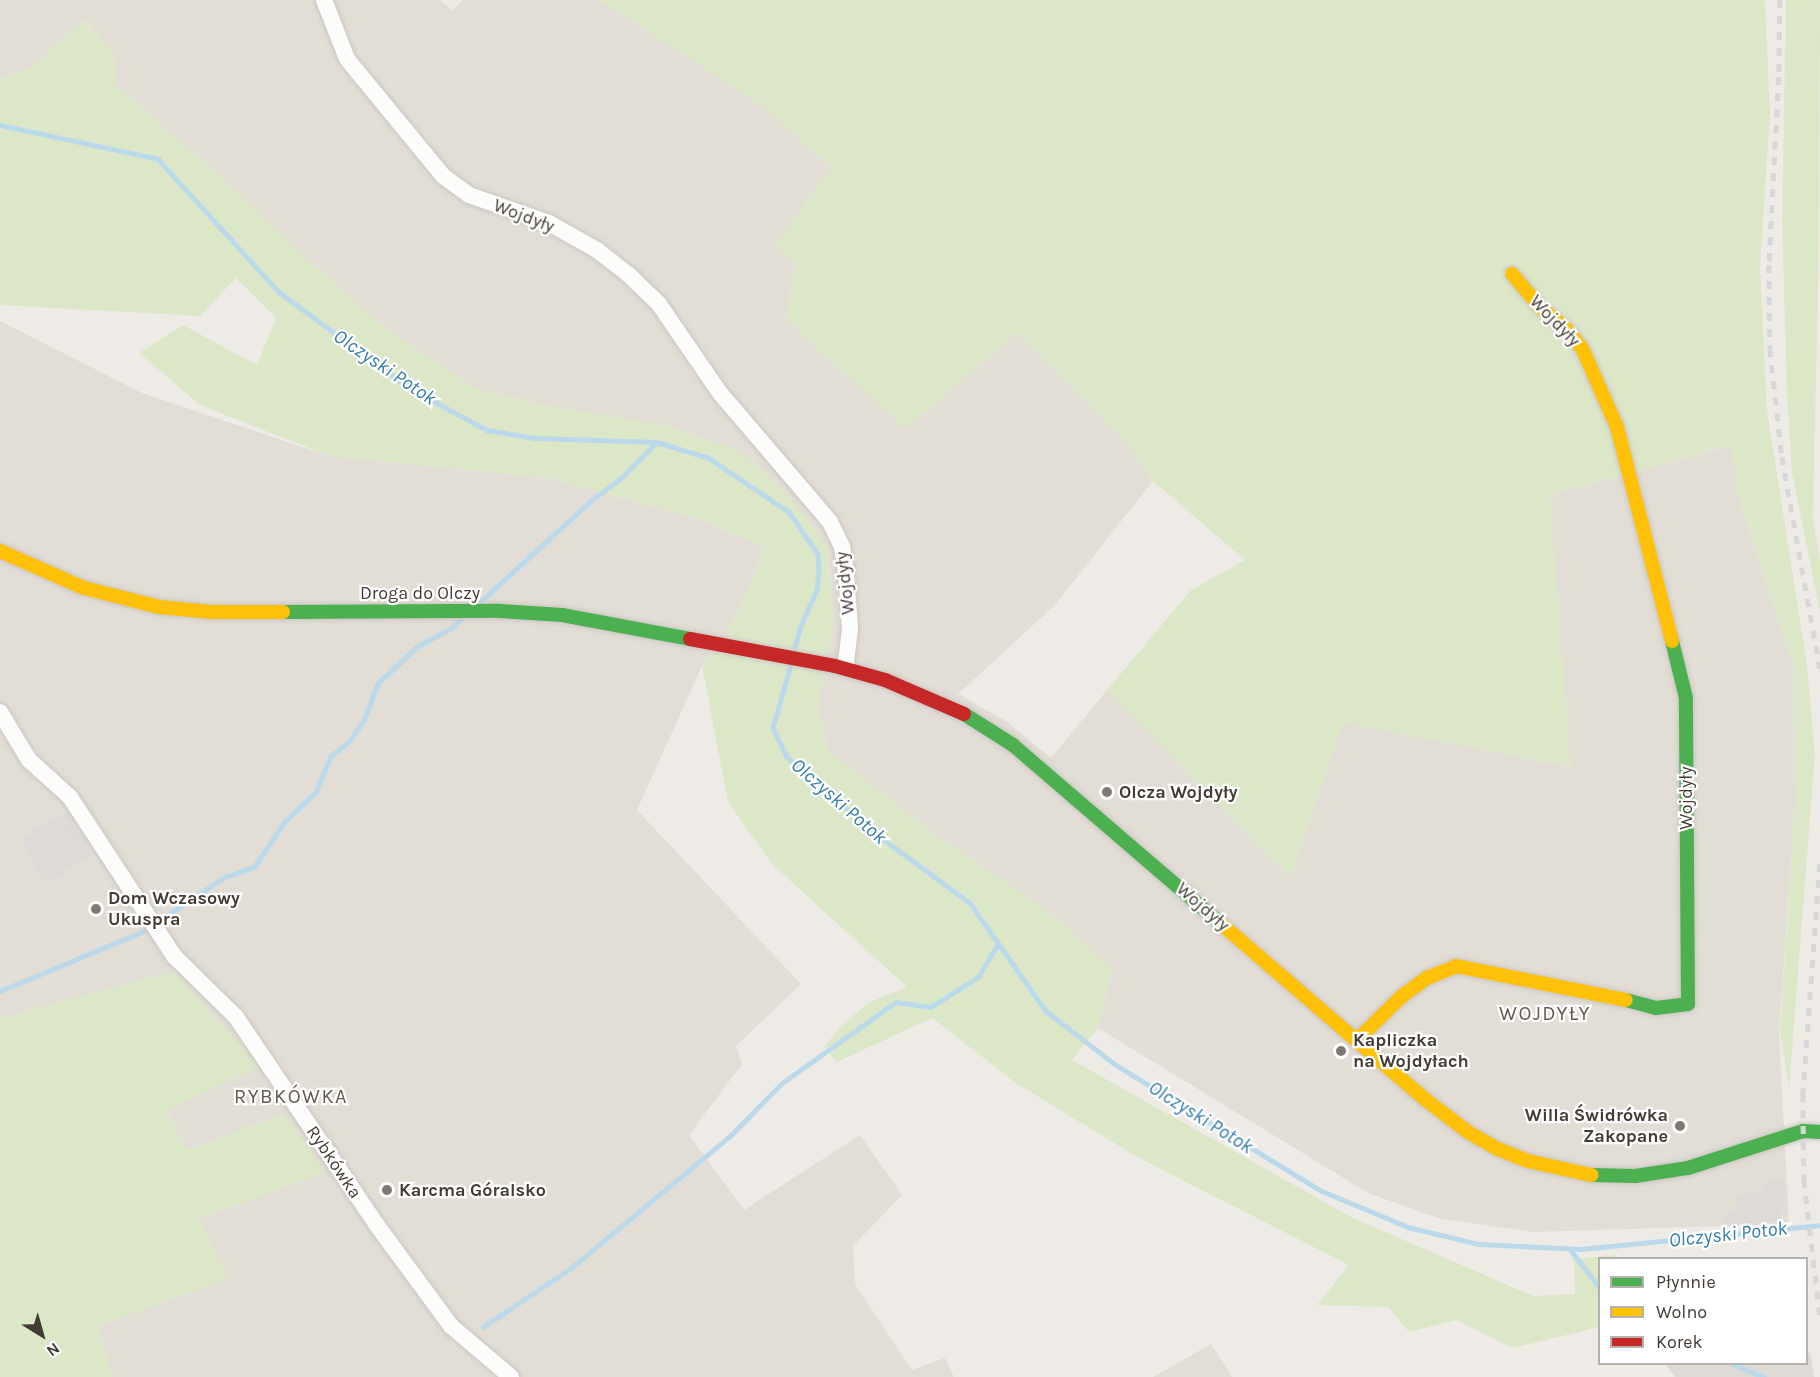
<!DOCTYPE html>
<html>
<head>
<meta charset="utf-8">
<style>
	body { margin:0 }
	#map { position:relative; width:1820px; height:1377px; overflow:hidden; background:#eeebe7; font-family:Karla,sans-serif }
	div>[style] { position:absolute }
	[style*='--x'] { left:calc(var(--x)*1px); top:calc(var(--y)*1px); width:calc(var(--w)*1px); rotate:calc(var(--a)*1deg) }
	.residential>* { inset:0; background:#e2ddd5 }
	.industrial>* { inset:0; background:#dedad5 }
	.green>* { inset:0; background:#dce7c8 }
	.parking>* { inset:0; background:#dddad7 }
	.stream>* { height:4.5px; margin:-2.25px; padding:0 2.25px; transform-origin:2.25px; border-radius:2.25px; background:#bad9ea }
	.roads { filter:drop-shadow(0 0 2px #cac7c3) drop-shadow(0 0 2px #cac7c3) }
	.street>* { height:16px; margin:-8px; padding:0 8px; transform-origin:8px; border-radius:8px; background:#fcfcfb }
	.fast>* { height:14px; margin:-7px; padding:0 7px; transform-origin:7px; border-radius:7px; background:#4caf50 }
	.slow>* { height:14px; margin:-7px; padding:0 7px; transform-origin:7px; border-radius:7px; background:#ffc107 }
	.jam>* { height:14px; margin:-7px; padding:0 7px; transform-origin:7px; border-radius:7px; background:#c62828 }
	.rail>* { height:4.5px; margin-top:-2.25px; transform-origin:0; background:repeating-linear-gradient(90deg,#d8d7d7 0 8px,transparent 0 16px) }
	.dots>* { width:16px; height:16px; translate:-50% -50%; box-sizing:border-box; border:3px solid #fff; border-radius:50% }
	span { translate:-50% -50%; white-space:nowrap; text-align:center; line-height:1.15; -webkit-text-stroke:4.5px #fff; paint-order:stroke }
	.street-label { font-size:18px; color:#433c34 }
	.poi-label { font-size:18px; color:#433c34; font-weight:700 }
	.left { translate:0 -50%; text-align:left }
	.right { translate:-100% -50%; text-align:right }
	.water-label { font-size:20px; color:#357da8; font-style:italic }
	.neighbourhood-label { font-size:20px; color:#655a4c; letter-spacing:1.5px }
	.legend { position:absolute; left:1598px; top:1257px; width:210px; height:108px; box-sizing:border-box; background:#fff; border:2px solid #b4b1ae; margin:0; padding:8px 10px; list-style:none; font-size:18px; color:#433c34 }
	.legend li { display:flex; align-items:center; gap:12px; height:30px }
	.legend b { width:30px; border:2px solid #b4b1ae }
	.north { position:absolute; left:12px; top:1305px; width:60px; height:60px; -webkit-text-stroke:4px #fff; paint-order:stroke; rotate:143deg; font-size:16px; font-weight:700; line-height:24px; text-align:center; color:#433c34 }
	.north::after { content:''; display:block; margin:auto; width:21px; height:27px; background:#433c34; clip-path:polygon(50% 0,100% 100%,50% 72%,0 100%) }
</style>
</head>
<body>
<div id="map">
	<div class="residential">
		<i style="clip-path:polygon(0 0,440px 0,453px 10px,463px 0,600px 0,763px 107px,831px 167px,775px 246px,796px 263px,786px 320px,905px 429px,1018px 332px,1120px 435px,1153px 481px,1054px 606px,958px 694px,1006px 721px,1051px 758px,1107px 690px,1290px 877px,1343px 722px,1570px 767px,1550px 495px,1733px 445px,1736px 489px,1794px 668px,1795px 804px,1779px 1034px,1789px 1224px,1533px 1232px,1441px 1219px,1368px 1193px,1098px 1028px,1112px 968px,1043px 907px,939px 837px,828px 751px,818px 706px,834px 619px,827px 545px,549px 406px,477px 389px,388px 330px,310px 262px,238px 192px,116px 85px,114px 52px,84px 20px,33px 67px,0 78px)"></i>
		<i style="clip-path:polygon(0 321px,142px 393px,329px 456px,547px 478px,696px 518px,765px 547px,737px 615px,702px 666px,637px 810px,801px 984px,736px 1046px,742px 1064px,689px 1135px,744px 1210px,860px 1135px,902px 1195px,853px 1246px,855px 1284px,912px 1370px,945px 1358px,954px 1377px,112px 1377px,98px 1326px,227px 1279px,199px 1219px,325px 1172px,285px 1114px,186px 1150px,167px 1110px,56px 1003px,0 1018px)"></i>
		<i style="clip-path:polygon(1211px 1344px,1232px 1377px,1153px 1377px)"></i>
	</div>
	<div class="industrial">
		<i style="clip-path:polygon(1810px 1352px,1814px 1377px,1675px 1377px,1665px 1364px,1806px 1364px,1807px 1353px)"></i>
	</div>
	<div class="green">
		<i style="clip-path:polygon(600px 0,1765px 0,1770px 113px,1760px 267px,1767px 410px,1807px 665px,1815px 754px,1789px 1089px,1780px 1031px,1795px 804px,1794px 668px,1736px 489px,1732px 445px,1550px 495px,1571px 767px,1343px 723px,1290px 877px,1107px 690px,1191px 590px,1245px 560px,1153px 481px,1120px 435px,1018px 332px,905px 429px,786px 320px,796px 264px,775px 246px,831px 167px,763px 107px)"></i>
		<i style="clip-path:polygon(1786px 0,1820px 0,1819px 235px,1813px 519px,1820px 560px,1820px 613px,1792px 472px,1787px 395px,1782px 220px)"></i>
		<i style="clip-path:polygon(83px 20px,114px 52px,116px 85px,238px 192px,310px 262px,388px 330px,477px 389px,549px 406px,666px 425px,739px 450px,791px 498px,827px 545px,834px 619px,818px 706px,828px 751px,939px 837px,1043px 907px,1112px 968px,1098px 1028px,1072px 1060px,1351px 1217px,1533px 1296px,1575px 1294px,1574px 1259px,1615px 1255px,1615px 1258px,1600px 1258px,1599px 1327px,1513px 1348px,1457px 1320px,1409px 1332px,1389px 1307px,1317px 1305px,1349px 1265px,1137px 1157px,1016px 1083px,932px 1018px,837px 1062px,824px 1047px,841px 1026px,868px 1003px,907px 987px,772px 864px,728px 802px,702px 666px,737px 615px,765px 547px,696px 518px,547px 478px,329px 456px,200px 405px,139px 353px,183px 325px,257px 365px,276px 318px,236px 278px,200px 316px,0 305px,0 78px,33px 67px)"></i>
		<i style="clip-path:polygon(174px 971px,260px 1067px,167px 1110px,186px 1150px,285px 1114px,326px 1172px,199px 1219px,228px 1279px,98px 1326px,112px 1377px,0 1377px,0 1018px)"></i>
	</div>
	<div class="parking">
		<i style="clip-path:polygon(67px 813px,91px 855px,81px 863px,45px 882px,21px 838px)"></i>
		<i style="clip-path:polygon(1782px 1179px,1785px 1210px,1780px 1211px,1781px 1221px,1726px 1225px,1724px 1215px,1738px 1212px,1735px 1195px,1764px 1191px,1763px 1182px)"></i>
	</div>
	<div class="stream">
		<i style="--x:0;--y:125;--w:162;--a:12.1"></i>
		<i style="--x:158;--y:159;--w:180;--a:47.7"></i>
		<i style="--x:279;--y:292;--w:160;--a:36.4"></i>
		<i style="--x:408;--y:387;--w:90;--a:28.6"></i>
		<i style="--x:487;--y:430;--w:49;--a:9.5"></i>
		<i style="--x:535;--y:438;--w:122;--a:1.9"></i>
		<i style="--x:657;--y:442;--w:54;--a:17.1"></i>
		<i style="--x:709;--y:458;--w:97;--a:34"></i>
		<i style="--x:789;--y:512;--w:51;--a:55.4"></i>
		<i style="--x:818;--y:554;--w:17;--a:87"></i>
		<i style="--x:819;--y:571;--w:19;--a:96"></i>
		<i style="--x:817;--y:590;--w:36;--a:114"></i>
		<i style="--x:802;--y:623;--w:29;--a:106"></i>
		<i style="--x:479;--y:603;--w:148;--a:-42.5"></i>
		<i style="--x:588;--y:503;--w:40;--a:-37"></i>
		<i style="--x:620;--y:479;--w:52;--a:-45"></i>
		<i style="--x:791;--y:665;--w:66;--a:105.9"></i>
		<i style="--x:773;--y:728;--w:32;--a:64"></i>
		<i style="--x:787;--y:757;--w:116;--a:40.8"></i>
		<i style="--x:875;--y:833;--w:118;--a:36.4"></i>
		<i style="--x:970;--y:903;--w:132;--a:54.9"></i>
		<i style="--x:1046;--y:1011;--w:88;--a:37.6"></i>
		<i style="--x:1116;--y:1065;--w:241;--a:31.5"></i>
		<i style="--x:1322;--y:1191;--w:93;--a:22.7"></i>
		<i style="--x:1408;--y:1227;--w:73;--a:13.5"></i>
		<i style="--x:1479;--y:1244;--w:102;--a:2.8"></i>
		<i style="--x:1581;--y:1249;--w:240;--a:-5.7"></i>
		<i style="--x:0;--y:991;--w:154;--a:-22.6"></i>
		<i style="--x:142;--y:932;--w:97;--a:-33.7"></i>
		<i style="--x:223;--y:878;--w:33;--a:-20"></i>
		<i style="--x:254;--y:867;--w:55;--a:-56"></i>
		<i style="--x:285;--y:821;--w:42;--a:-43.1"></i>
		<i style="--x:316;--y:792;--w:38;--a:-68"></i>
		<i style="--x:330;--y:757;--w:25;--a:-40"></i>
		<i style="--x:349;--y:741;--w:24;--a:-54"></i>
		<i style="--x:363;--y:722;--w:42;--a:-69"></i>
		<i style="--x:378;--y:683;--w:54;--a:-42.8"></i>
		<i style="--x:418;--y:646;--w:38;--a:-28"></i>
		<i style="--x:452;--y:628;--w:13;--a:-45"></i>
		<i style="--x:1570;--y:1249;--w:49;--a:52.4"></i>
		<i style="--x:483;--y:1327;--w:106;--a:-33.8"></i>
		<i style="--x:571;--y:1268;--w:207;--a:-39.7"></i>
		<i style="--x:730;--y:1136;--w:74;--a:-45.5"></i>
		<i style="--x:782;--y:1083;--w:140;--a:-35.4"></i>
		<i style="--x:896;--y:1002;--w:35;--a:8"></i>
		<i style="--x:931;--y:1007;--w:56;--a:-32.6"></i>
		<i style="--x:978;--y:977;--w:39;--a:-59"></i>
		<i style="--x:1733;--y:1364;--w:34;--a:23"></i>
	</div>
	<div class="roads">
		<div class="street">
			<i style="--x:324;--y:0;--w:63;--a:68.7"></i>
			<i style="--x:347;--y:59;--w:151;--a:50.6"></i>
			<i style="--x:443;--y:176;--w:32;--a:36"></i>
			<i style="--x:469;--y:195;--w:85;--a:19.3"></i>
			<i style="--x:549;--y:223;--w:55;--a:29.4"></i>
			<i style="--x:597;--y:250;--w:41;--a:38"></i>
			<i style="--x:629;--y:275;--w:42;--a:44"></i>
			<i style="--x:659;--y:304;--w:108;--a:55.6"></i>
			<i style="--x:720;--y:393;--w:170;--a:49.5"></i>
			<i style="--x:830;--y:522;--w:28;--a:64"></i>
			<i style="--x:842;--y:547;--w:25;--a:81"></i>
			<i style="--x:846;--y:572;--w:57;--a:86"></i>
			<i style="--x:850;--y:629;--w:39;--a:97"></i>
			<i style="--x:0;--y:712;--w:56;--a:58.9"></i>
			<i style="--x:29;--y:760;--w:55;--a:42.1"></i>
			<i style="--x:70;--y:797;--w:190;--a:56.8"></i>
			<i style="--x:174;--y:956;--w:87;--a:44.5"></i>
			<i style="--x:236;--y:1017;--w:250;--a:55.9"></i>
			<i style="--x:376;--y:1224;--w:127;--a:53.7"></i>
			<i style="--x:451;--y:1326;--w:79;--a:40.4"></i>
		</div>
		<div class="fast">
			<i style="--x:283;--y:612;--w:217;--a:-0.3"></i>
			<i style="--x:500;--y:611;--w:62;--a:3.7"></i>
			<i style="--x:562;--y:615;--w:130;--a:10.6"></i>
			<i style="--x:964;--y:714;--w:58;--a:32.3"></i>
			<i style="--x:1013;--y:745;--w:273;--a:40.7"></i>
			<i style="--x:1626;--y:1000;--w:31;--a:15"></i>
			<i style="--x:1656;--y:1008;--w:32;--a:-7"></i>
			<i style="--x:1688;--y:1004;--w:306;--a:-90.4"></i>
			<i style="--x:1686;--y:698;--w:59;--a:-103.8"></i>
			<i style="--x:1591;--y:1175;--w:44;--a:1.3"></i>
			<i style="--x:1635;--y:1176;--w:54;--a:-8.6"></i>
			<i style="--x:1688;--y:1168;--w:121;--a:-17.8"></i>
			<i style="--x:1803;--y:1131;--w:17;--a:3"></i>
		</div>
		<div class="slow">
			<i style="--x:1512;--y:274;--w:43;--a:49.7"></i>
			<i style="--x:1540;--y:307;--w:34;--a:40"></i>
			<i style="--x:1566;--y:329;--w:25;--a:50"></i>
			<i style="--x:1582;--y:348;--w:86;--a:66.1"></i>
			<i style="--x:1617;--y:427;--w:221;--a:75.6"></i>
			<i style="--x:0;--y:551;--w:92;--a:23.8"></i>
			<i style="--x:84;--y:588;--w:77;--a:14.2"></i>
			<i style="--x:159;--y:607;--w:53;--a:5.4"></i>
			<i style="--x:212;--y:612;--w:71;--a:0"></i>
			<i style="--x:1220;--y:923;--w:272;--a:40.7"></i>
			<i style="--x:1426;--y:1100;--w:53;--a:37.3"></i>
			<i style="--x:1468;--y:1132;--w:34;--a:30"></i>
			<i style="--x:1498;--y:1149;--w:32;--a:22"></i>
			<i style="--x:1528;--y:1161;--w:65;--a:12.5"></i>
			<i style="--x:1357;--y:1040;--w:63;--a:-44.4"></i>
			<i style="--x:1402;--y:996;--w:31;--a:-36"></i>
			<i style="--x:1427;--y:978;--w:31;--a:-22"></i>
			<i style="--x:1456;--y:966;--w:173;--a:11.3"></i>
		</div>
		<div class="jam">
			<i style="--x:690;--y:639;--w:147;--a:10.5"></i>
			<i style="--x:835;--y:666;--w:52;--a:15.6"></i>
			<i style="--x:885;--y:680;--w:86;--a:23.3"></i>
		</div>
	</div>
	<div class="rail">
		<i style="--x:1780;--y:0;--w:77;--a:90.7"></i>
		<i style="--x:1779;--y:77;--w:188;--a:93"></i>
		<i style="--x:1769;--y:265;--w:84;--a:89.3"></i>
		<i style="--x:1770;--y:349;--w:109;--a:83.7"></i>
		<i style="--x:1782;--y:457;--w:215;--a:79.8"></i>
		<i style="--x:1820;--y:864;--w:231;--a:94.2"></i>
		<i style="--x:1803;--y:1094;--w:86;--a:89.3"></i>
		<i style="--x:1804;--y:1180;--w:137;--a:83.3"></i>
	</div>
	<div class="dots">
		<i style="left:1107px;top:792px;background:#7f7973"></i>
		<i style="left:96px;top:909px;background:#7f7973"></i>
		<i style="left:1341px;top:1051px;background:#7f7973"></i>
		<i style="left:1680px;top:1126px;background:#7f7973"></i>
		<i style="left:387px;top:1190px;background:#7f7973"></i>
	</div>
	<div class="street-label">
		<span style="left:524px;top:216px;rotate:21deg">Wojdyły</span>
		<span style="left:1555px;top:321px;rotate:46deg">Wojdyły</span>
		<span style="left:845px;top:583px;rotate:-96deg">Wojdyły</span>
		<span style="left:420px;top:593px">Droga do Olczy</span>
		<span style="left:1686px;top:798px;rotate:-90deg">Wojdyły</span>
		<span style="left:1203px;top:907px;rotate:41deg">Wojdyły</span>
		<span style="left:334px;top:1162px;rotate:56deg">Rybkówka</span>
	</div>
	<div class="poi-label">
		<span class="left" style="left:1119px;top:792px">Olcza Wojdyły</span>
		<span class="left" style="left:108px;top:909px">Dom Wczasowy<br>Ukuspra</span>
		<span class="left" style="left:1353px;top:1051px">Kapliczka<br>na Wojdyłach</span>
		<span class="right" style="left:1668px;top:1126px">Willa Świdrówka<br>Zakopane</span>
		<span class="left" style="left:399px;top:1190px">Karcma Góralsko</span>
	</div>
	<div class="water-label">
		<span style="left:385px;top:367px;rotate:34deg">Olczyski Potok</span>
		<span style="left:839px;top:801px;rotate:41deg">Olczyski Potok</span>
		<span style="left:1201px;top:1117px;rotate:32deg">Olczyski Potok</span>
		<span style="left:1728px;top:1234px;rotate:-6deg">Olczyski Potok</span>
	</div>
	<div class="neighbourhood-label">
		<span style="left:1545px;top:1013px">WOJDYŁY</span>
		<span style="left:291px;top:1096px">RYBKÓWKA</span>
	</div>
	<ul class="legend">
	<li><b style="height:8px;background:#4caf50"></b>Płynnie</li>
	<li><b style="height:8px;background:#ffc107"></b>Wolno</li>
	<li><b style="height:8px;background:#c62828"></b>Korek</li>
	</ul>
	<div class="north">N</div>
</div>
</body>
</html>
